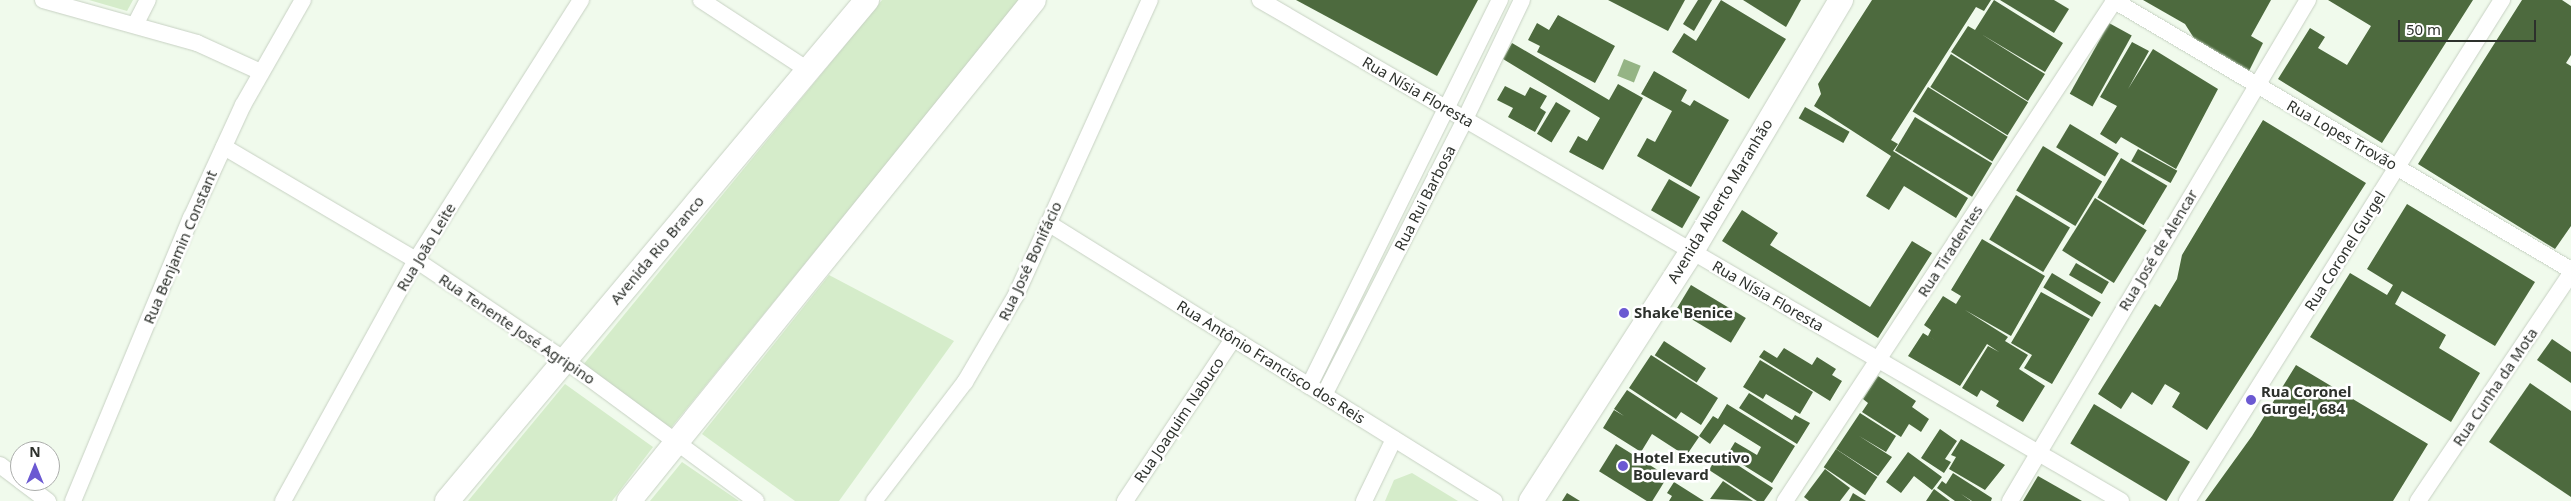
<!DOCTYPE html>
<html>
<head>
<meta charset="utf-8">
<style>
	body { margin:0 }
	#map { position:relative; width:2571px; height:501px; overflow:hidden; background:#f0faec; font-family:"Noto Sans",sans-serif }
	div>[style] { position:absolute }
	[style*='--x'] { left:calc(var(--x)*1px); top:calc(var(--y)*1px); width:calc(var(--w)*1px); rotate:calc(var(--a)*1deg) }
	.green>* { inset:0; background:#d5ecca }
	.water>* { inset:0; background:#95b485; transform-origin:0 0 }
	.building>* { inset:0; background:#4d6a3e; transform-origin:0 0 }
	.roads { filter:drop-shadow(0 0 1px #c7d1c3) drop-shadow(0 0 1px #c7d1c3) }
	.minor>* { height:16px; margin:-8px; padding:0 8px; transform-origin:8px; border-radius:8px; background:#fff }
	.secondary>* { height:24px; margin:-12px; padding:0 12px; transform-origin:12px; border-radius:12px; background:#fff }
	.dots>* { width:14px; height:14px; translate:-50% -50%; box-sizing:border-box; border:2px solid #fff; border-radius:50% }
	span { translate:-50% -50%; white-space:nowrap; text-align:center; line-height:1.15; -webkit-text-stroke:5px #fff; paint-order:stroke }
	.street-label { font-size:15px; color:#2d312c }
	.poi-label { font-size:15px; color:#2d312c; font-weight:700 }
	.left { translate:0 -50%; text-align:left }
	.north { position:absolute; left:10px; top:441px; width:50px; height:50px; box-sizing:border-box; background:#fff; border:1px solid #abadab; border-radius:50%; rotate:0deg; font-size:14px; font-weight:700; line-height:20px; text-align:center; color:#2d312c }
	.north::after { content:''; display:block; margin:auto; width:18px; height:22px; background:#6b59d2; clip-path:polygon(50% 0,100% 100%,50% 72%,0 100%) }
	.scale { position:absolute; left:2398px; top:20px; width:138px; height:22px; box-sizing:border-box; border:2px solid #2d312c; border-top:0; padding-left:6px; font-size:15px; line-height:18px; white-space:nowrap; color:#2d312c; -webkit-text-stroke:4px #fff; paint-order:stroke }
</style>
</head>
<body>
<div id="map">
	<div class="green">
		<i style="clip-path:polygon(89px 0,133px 0,127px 11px)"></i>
		<i style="clip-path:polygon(882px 0,1020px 0,670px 429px,583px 365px)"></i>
		<i style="clip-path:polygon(829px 275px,954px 341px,839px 501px,795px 501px,702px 434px)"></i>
		<i style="clip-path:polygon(565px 384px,653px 447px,612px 501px,468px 501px)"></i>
		<i style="clip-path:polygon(682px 462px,739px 501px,650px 501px)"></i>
		<i style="clip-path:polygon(1412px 473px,1458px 501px,1385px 501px,1394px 480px)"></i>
	</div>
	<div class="water">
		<i style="left:1624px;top:59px;width:18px;height:18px;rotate:22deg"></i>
	</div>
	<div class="building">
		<i style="clip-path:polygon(1296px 0,1478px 0,1437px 76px)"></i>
		<i style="clip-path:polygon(1608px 0,1685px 0,1668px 31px)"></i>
		<i style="clip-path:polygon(1698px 0,1712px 0,1694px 31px,1683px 24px)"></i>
		<i style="clip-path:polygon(1721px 0,1786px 39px,1749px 99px,1672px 52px,1684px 33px,1696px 41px)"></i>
		<i style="clip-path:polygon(1743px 0,1801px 0,1786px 27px)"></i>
		<i style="clip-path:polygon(1872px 0,1991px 0,1984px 11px,1976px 7px,1891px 140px,1898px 144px,1893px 151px,1968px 198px,1956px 218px,1904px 186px,1889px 210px,1866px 196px,1891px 156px,1814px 106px,1821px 94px,1818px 84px)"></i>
		<i style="clip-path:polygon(1994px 0,2063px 43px,2045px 72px,1981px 34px,2045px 74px,2028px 101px,1951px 52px,1968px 26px,1975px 30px)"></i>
		<i style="clip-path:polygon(2000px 0,2054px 0,2069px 9px,2054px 33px)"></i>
		<i style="clip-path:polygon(2143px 0,2271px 0,2251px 36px,2263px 43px,2248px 73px,2197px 43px,2185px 24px)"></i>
		<i style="clip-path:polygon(2328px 0,2473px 0,2382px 143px,2278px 79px,2310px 28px,2325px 37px,2318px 48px,2347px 65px,2371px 26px)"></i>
		<i style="clip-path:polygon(2522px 0,2562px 0,2571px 6px,2571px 55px,2566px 63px,2571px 66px,2571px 226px,2555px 249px,2418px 164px)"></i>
		<i style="clip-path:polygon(1558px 15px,1615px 46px,1595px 83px,1537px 52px,1540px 46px,1528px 40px,1537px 23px,1549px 30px)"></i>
		<i style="left:2109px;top:23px;width:26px;height:81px;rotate:29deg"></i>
		<i style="clip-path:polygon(2132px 42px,2149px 51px,2128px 89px,2153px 49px,2218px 89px,2176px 169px,2121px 137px,2116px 144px,2100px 134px,2117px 106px,2100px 97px)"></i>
		<i style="clip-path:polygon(1512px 43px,1609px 100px,1618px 84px,1643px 98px,1603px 170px,1569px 152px,1578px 136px,1587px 141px,1600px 118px,1503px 59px)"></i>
		<i style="left:1951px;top:54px;width:91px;height:39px;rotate:32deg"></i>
		<i style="clip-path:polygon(1654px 71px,1687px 90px,1681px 101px,1690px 106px,1694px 100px,1729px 120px,1691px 187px,1637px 156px,1647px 138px,1655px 142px,1672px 111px,1641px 94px)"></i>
		<i style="clip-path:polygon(1505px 86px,1525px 96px,1530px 87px,1547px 96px,1540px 108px,1546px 112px,1535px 132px,1508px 117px,1513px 108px,1497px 100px)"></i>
		<i style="left:1928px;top:87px;width:94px;height:29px;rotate:32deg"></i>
		<i style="left:1556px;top:102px;width:17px;height:37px;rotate:31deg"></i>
		<i style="left:1805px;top:107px;width:51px;height:13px;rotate:29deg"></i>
		<i style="left:1915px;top:117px;width:90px;height:39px;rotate:31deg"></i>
		<i style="clip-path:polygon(2263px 120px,2366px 183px,2207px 430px,2172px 407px,2180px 393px,2165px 384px,2152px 405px,2132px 392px,2121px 409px,2098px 394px,2155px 304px,2160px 307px,2177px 279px,2182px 255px)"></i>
		<i style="left:2070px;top:124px;width:57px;height:27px;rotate:31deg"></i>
		<i style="left:2043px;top:146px;width:69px;height:52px;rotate:31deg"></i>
		<i style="left:2138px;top:149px;width:45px;height:14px;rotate:29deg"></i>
		<i style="left:2121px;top:158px;width:54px;height:46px;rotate:31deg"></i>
		<i style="left:1669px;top:179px;width:36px;height:36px;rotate:30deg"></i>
		<i style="left:2016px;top:195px;width:63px;height:52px;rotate:31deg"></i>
		<i style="left:2095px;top:198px;width:61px;height:62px;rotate:32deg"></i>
		<i style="clip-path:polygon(2407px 204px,2535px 282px,2495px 346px,2402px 291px,2395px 304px,2446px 335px,2439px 348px,2480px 373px,2451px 422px,2310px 337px,2350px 273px,2387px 295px,2393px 285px,2367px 269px)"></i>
		<i style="clip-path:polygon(1742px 210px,1778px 233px,1770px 245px,1870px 307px,1912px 241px,1932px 253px,1878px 338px,1722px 241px)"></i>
		<i style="clip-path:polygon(1982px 239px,2045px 276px,2011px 336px,1965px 310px,2008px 337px,2005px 341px,2028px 355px,2019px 369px,2045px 386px,2023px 422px,1996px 406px,1999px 401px,1981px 390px,1977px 397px,1962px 388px,1988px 346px,1999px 352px,1987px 344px,1960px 386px,1908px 356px,1923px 333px,1946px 347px,1928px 336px,1931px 330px,1924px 325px,1943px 296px,1956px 304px,1961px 296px,1951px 290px)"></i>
		<i style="left:2076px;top:263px;width:38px;height:14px;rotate:30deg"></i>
		<i style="left:2052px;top:273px;width:57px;height:17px;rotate:31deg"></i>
		<i style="left:1691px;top:285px;width:64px;height:29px;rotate:31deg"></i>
		<i style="clip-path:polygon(2041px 292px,2090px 319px,2052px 384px,2024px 368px,2032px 355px,2011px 343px)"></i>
		<i style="clip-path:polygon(2552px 339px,2571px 352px,2571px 383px,2537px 360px)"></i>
		<i style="left:1664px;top:341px;width:50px;height:17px;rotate:33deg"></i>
		<i style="clip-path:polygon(1784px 348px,1812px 365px,1817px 357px,1836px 369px,1832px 375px,1842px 381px,1830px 401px,1759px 357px,1764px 350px,1777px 358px)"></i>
		<i style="clip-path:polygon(1651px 355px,1718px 398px,1701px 425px,1681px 412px,1676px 419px,1629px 388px)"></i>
		<i style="clip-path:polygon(1760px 360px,1813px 392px,1800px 414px,1766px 394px,1763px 399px,1743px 387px)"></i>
		<i style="clip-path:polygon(2296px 365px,2428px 444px,2393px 501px,2205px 501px,2252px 436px)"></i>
		<i style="clip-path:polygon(1878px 376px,1916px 401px,1912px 407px,1929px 419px,1921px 432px,1909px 424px,1901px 437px,1862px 412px,1868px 403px,1863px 399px)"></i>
		<i style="clip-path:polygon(2530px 383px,2571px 411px,2571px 497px,2489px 442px)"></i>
		<i style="clip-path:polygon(1627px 390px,1699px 437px,1686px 456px,1652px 434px,1641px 452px,1603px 428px,1614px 410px,1624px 416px,1614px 409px)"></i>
		<i style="clip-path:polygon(1749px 393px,1792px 420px,1795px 415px,1810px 423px,1797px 444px,1739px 408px)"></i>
		<i style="clip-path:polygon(1727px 404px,1795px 446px,1772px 483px,1727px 455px,1735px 442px,1757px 455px,1761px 447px,1724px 424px,1710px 444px,1699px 436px,1713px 416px,1718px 419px)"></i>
		<i style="left:2094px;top:404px;width:112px;height:46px;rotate:31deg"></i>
		<i style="clip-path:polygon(1860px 413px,1896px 436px,1886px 452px,1859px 436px,1892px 457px,1878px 476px,1836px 449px)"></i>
		<i style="clip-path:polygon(1940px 429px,1957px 441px,1945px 459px,1951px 462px,1944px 473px,1921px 458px)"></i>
		<i style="clip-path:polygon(1961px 439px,2005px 465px,1985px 490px,1949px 469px,1956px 457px,1951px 455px)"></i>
		<i style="left:1616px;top:444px;width:61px;height:32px;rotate:32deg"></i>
		<i style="left:1836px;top:449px;width:50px;height:22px;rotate:34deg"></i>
		<i style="clip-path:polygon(1908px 452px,1942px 477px,1932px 490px,1914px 476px,1901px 493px,1886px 482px)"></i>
		<i style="clip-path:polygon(1719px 453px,1773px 488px,1764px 501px,1757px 501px,1709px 470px)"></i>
		<i style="clip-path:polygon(1825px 469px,1850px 488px,1840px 501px,1809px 501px,1804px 497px)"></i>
		<i style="clip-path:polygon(1953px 473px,1992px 498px,1991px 501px,1972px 501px,1961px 494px,1971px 501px,1955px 501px,1937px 488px,1942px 481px,1946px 484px)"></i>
		<i style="clip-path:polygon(2038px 476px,2082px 501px,2023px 501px)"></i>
		<i style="clip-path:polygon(1723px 481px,1753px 501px,1710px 499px)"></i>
		<i style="clip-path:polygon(1674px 482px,1704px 501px,1669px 501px,1672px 496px,1667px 493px)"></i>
		<i style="clip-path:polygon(1934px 489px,1950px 501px,1926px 501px)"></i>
		<i style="clip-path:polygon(1567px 493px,1580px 501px,1562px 501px)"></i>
		<i style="clip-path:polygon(1853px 493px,1866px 501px,1849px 501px)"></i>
	</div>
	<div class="roads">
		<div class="minor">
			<i style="--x:43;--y:0;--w:160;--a:15.6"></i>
			<i style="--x:197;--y:43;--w:70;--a:24.4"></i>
			<i style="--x:701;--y:0;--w:128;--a:33.2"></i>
			<i style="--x:1260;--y:0;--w:996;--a:30.19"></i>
			<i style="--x:2113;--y:0;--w:532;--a:30.52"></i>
			<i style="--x:135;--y:25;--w:28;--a:-63"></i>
			<i style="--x:224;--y:147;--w:223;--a:30.5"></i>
			<i style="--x:416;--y:260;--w:179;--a:33.9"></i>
			<i style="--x:565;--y:360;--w:237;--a:36.4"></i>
			<i style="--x:1048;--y:223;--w:526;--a:31.94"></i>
			<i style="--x:1309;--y:386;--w:431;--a:-63.7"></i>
			<i style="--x:1324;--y:395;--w:310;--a:-62.9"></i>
			<i style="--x:1465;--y:119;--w:132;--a:-64.4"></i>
			<i style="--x:0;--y:465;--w:25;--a:37"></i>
			<i style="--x:21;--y:481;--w:34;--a:37"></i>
			<i style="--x:73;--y:501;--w:307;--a:-67.4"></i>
			<i style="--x:191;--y:218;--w:124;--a:-65.3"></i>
			<i style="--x:243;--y:105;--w:121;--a:-60.3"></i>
			<i style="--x:283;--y:501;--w:275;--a:-61.1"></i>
			<i style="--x:416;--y:260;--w:308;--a:-57.6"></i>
			<i style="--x:874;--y:501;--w:150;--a:-52.6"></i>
			<i style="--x:965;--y:382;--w:101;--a:-59.6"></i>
			<i style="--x:1016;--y:295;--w:324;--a:-65.6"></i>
			<i style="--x:1125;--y:501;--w:195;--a:-56.3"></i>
			<i style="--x:1364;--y:501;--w:69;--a:-64.2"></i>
			<i style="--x:1785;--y:501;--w:600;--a:-56.63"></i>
			<i style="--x:2010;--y:501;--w:583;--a:-59.26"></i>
			<i style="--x:2187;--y:501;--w:592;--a:-57.84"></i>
			<i style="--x:2418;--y:501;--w:275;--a:-56.1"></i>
		</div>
		<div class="secondary">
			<i style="--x:447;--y:501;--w:654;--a:-50.03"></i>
			<i style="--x:629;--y:501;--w:644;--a:-51.05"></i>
			<i style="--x:1531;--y:501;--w:297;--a:-57.2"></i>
			<i style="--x:1692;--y:251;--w:292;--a:-59.3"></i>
		</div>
	</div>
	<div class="dots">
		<i style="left:1624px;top:313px;background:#6b59d2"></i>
		<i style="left:2251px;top:400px;background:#6b59d2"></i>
		<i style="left:1623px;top:466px;background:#6b59d2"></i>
	</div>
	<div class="street-label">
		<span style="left:1418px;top:92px;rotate:30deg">Rua Nísia Floresta</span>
		<span style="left:2342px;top:135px;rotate:30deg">Rua Lopes Trovão</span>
		<span style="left:1425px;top:198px;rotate:-63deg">Rua Rui Barbosa</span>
		<span style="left:1720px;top:201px;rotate:-59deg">Avenida Alberto Maranhão</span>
		<span style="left:180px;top:247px;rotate:-67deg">Rua Benjamin Constant</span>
		<span style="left:426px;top:247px;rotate:-59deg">Rua João Leite</span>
		<span style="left:657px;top:250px;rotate:-50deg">Avenida Rio Branco</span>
		<span style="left:2158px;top:250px;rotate:-59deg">Rua José de Alencar</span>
		<span style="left:1950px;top:251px;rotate:-57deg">Rua Tiradentes</span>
		<span style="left:2345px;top:251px;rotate:-58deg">Rua Coronel Gurgel</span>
		<span style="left:1030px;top:261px;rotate:-65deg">Rua José Bonifácio</span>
		<span style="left:1768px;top:296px;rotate:30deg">Rua Nísia Floresta</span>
		<span style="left:517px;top:329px;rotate:34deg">Rua Tenente José Agripino</span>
		<span style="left:1271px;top:362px;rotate:32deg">Rua Antônio Francisco dos Reis</span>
		<span style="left:2495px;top:387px;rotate:-56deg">Rua Cunha da Mota</span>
		<span style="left:1179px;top:420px;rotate:-56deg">Rua Joaquim Nabuco</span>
	</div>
	<div class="poi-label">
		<span class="left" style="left:1634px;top:313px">Shake Benice</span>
		<span class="left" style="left:2261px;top:400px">Rua Coronel<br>Gurgel, 684</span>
		<span class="left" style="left:1633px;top:466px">Hotel Executivo<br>Boulevard</span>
	</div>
	<div class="north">N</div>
	<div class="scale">50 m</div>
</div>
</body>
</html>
